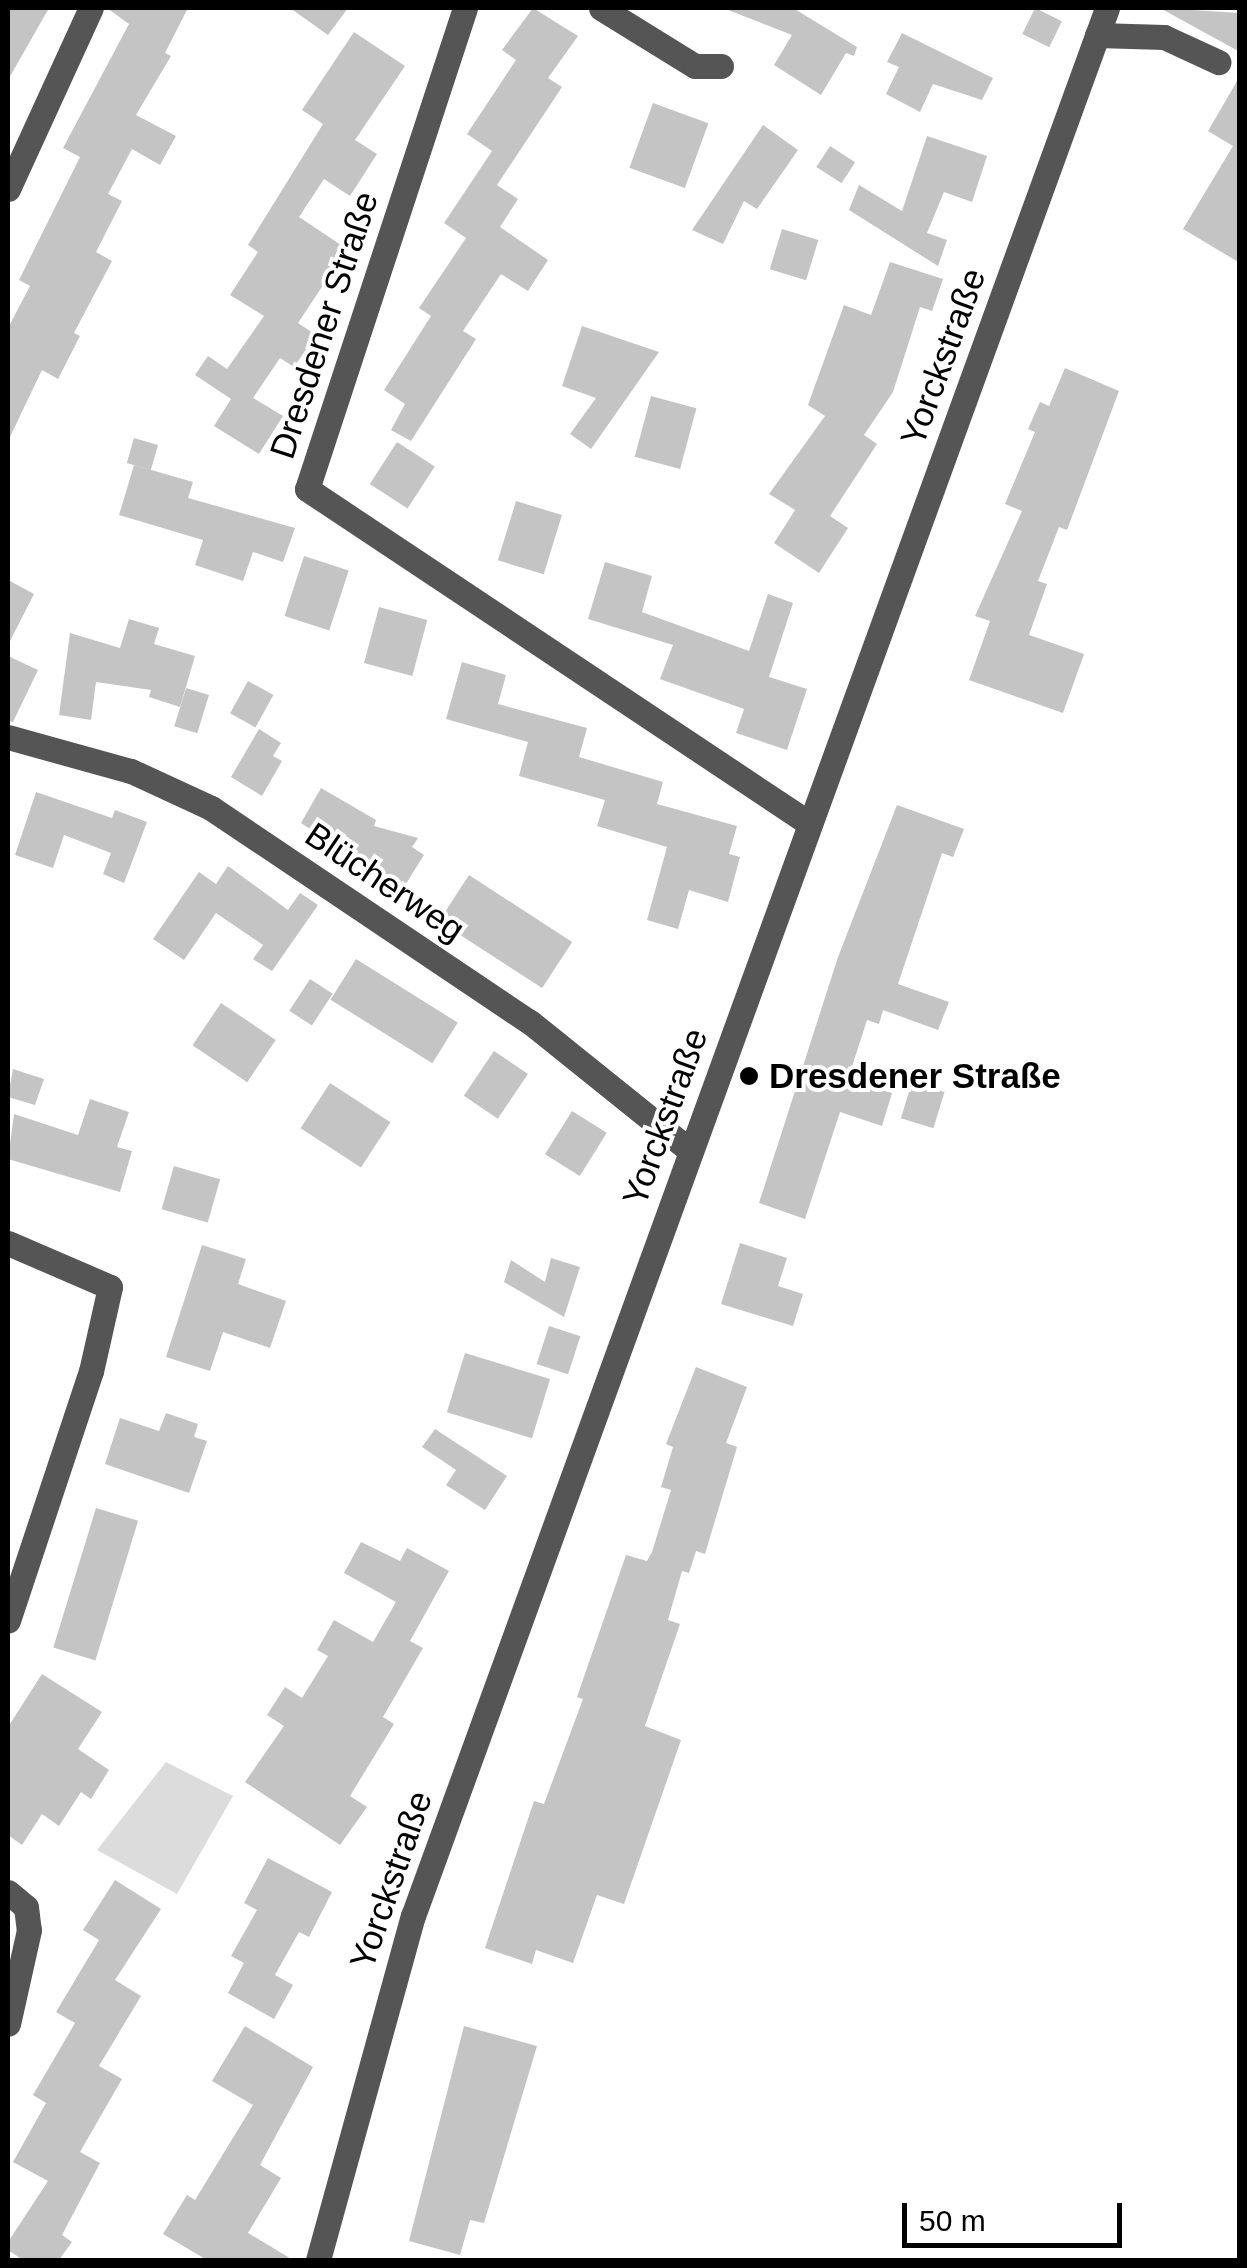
<!DOCTYPE html>
<html>
<head>
<meta charset="utf-8">
<style>
	body { margin:0 }
	#map { position:relative; width:1247px; height:2268px; overflow:hidden; background:#fff; font-family:Arial,sans-serif }
	div>[style] { position:absolute }
	[style*='--x'] { left:calc(var(--x)*1px); top:calc(var(--y)*1px); width:calc(var(--w)*1px); rotate:calc(var(--a)*1deg) }
	.green>* { inset:0; background:#dcdcdc }
	.building>* { inset:0; background:#c4c4c4; transform-origin:0 0 }
	.minor>* { height:25px; margin:-12.5px; padding:0 12.5px; transform-origin:12.5px; border-radius:12.5px; background:#555 }
	.dots>* { width:28px; height:28px; translate:-50% -50%; box-sizing:border-box; border:5px solid #fff; border-radius:50% }
	span { translate:-50% -50%; white-space:nowrap; text-align:center; line-height:1.15; -webkit-text-stroke:8px #fff; paint-order:stroke }
	.street-label { font-size:35px; color:#000 }
	.poi-label { font-size:35px; color:#000; font-weight:700 }
	.left { translate:0 -50%; text-align:left }
	.frame { position:absolute; inset:0; border:10px solid #000; pointer-events:none }
	.scale { position:absolute; left:902px; top:2203px; width:220px; height:45px; box-sizing:border-box; border:5px solid #000; border-top:0; padding-left:12px; font-size:30px; line-height:35px; white-space:nowrap; color:#000; -webkit-text-stroke:8px #fff; paint-order:stroke }
</style>
</head>
<body>
<div id="map">
	<div class="green">
		<i style="clip-path:polygon(166px 1762px,233px 1796px,177px 1894px,97px 1850px)"></i>
	</div>
	<div class="building">
		<i style="clip-path:polygon(8px 8px,49px 8px,8px 80px)"></i>
		<i style="clip-path:polygon(107px 8px,188px 8px,165px 53px,171px 56px,136px 115px,176px 136px,160px 165px,132px 149px,108px 194px,122px 201px,96px 252px,112px 261px,74px 333px,80px 336px,58px 379px,42px 370px,8px 441px,8px 328px,30px 286px,19px 280px,80px 157px,63px 148px,129px 24px)"></i>
		<i style="clip-path:polygon(290px 8px,348px 8px,328px 35px)"></i>
		<i style="clip-path:polygon(533px 8px,578px 36px,548px 78px,562px 87px,497px 185px,518px 199px,500px 227px,548px 260px,528px 291px,501px 274px,463px 331px,476px 339px,411px 441px,391px 430px,405px 404px,384px 390px,431px 316px,419px 308px,466px 238px,444px 223px,492px 151px,467px 134px,516px 60px,502px 50px)"></i>
		<i style="clip-path:polygon(723px 8px,793px 8px,857px 47px,854px 56px,846px 53px,821px 95px,774px 65px,792px 35px)"></i>
		<i style="left:1035px;top:8px;width:30px;height:29px;rotate:26deg"></i>
		<i style="clip-path:polygon(1160px 8px,1240px 13px,1240px 52px)"></i>
		<i style="clip-path:polygon(354px 32px,405px 66px,355px 140px,377px 154px,350px 196px,324px 179px,299px 217px,347px 249px,298px 323px,316px 335px,294px 367px,280px 358px,253px 398px,283px 416px,259px 454px,214px 426px,231px 399px,195px 375px,208px 356px,227px 369px,264px 316px,230px 295px,258px 252px,248px 245px,323px 124px,302px 110px)"></i>
		<i style="clip-path:polygon(902px 33px,993px 78px,982px 100px,933px 84px,920px 112px,886px 94px,899px 67px,887px 62px)"></i>
		<i style="clip-path:polygon(1240px 76px,1240px 263px,1183px 229px,1233px 146px,1208px 131px)"></i>
		<i style="left:653px;top:103px;width:59px;height:69px;rotate:20deg"></i>
		<i style="clip-path:polygon(763px 125px,798px 150px,757px 209px,744px 201px,723px 244px,692px 230px)"></i>
		<i style="clip-path:polygon(927px 136px,987px 156px,972px 202px,944px 192px,927px 233px,947px 240px,938px 266px,849px 210px,859px 185px,902px 211px)"></i>
		<i style="left:830px;top:146px;width:30px;height:25px;rotate:33deg"></i>
		<i style="left:782px;top:229px;width:38px;height:42px;rotate:17deg"></i>
		<i style="clip-path:polygon(890px 262px,943px 279px,932px 311px,920px 307px,893px 392px,864px 435px,877px 444px,830px 516px,848px 528px,819px 573px,774px 543px,795px 510px,769px 494px,825px 416px,808px 405px,844px 305px,871px 315px)"></i>
		<i style="clip-path:polygon(582px 326px,659px 352px,591px 449px,570px 434px,596px 398px,562px 386px)"></i>
		<i style="clip-path:polygon(1065px 368px,1119px 391px,1067px 530px,1059px 527px,1038px 581px,1047px 584px,1029px 635px,1084px 654px,1063px 713px,969px 680px,990px 621px,975px 616px,1022px 511px,1005px 504px,1035px 432px,1028px 429px,1040px 402px,1049px 406px)"></i>
		<i style="left:651px;top:396px;width:47px;height:63px;rotate:15deg"></i>
		<i style="left:134px;top:438px;width:25px;height:26px;rotate:16deg"></i>
		<i style="left:397px;top:442px;width:45px;height:50px;rotate:33deg"></i>
		<i style="clip-path:polygon(134px 465px,193px 482px,188px 498px,295px 528px,283px 562px,253px 552px,243px 581px,195px 565px,203px 540px,119px 515px)"></i>
		<i style="left:516px;top:501px;width:48px;height:62px;rotate:17deg"></i>
		<i style="left:304px;top:556px;width:47px;height:63px;rotate:18deg"></i>
		<i style="clip-path:polygon(605px 562px,652px 576px,642px 612px,749px 651px,768px 594px,793px 603px,769px 677px,807px 689px,787px 750px,736px 733px,744px 709px,660px 679px,673px 645px,588px 619px)"></i>
		<i style="clip-path:polygon(8px 580px,34px 594px,8px 645px)"></i>
		<i style="left:379px;top:607px;width:50px;height:58px;rotate:15deg"></i>
		<i style="clip-path:polygon(129px 619px,159px 628px,154px 644px,195px 656px,180px 707px,149px 697px,151px 690px,96px 682px,91px 720px,59px 715px,70px 633px,120px 648px)"></i>
		<i style="clip-path:polygon(8px 656px,38px 670px,13px 722px,8px 721px)"></i>
		<i style="clip-path:polygon(462px 662px,506px 675px,498px 704px,587px 728px,579px 757px,663px 782px,657px 804px,737px 826px,729px 854px,740px 857px,728px 902px,689px 890px,678px 929px,647px 920px,667px 847px,597px 826px,605px 800px,519px 776px,528px 742px,446px 719px)"></i>
		<i style="left:248px;top:681px;width:29px;height:37px;rotate:29deg"></i>
		<i style="left:186px;top:688px;width:24px;height:40px;rotate:17deg"></i>
		<i style="clip-path:polygon(259px 729px,281px 743px,273px 756px,282px 761px,262px 796px,231px 777px)"></i>
		<i style="clip-path:polygon(321px 788px,376px 820px,374px 826px,418px 838px,412px 847px,424px 855px,402px 890px,301px 823px)"></i>
		<i style="clip-path:polygon(36px 792px,112px 818px,115px 810px,147px 822px,124px 883px,103px 874px,111px 853px,64px 835px,53px 868px,15px 855px)"></i>
		<i style="clip-path:polygon(897px 805px,964px 829px,953px 857px,942px 853px,898px 984px,949px 1002px,938px 1030px,883px 1010px,879px 1024px,867px 1020px,848px 1079px,892px 1093px,882px 1126px,840px 1112px,805px 1219px,759px 1203px,838px 957px)"></i>
		<i style="clip-path:polygon(228px 866px,288px 910px,300px 893px,318px 905px,272px 971px,253px 959px,263px 945px,216px 913px,184px 960px,153px 939px,199px 872px,216px 884px)"></i>
		<i style="left:469px;top:875px;width:123px;height:55px;rotate:33deg"></i>
		<i style="left:356px;top:959px;width:120px;height:48px;rotate:32deg"></i>
		<i style="left:310px;top:979px;width:27px;height:38px;rotate:33deg"></i>
		<i style="left:221px;top:1003px;width:66px;height:51px;rotate:34deg"></i>
		<i style="left:494px;top:1051px;width:41px;height:54px;rotate:34deg"></i>
		<i style="clip-path:polygon(13px 1069px,44px 1079px,35px 1105px,8px 1097px)"></i>
		<i style="left:912px;top:1082px;width:34px;height:38px;rotate:17deg"></i>
		<i style="left:330px;top:1083px;width:72px;height:54px;rotate:33deg"></i>
		<i style="clip-path:polygon(90px 1099px,129px 1112px,117px 1147px,132px 1151px,120px 1192px,8px 1159px,14px 1114px,78px 1135px)"></i>
		<i style="left:572px;top:1111px;width:41px;height:51px;rotate:32deg"></i>
		<i style="left:174px;top:1166px;width:48px;height:45px;rotate:16deg"></i>
		<i style="clip-path:polygon(740px 1243px,787px 1258px,778px 1286px,803px 1294px,793px 1326px,721px 1304px)"></i>
		<i style="clip-path:polygon(202px 1245px,246px 1259px,238px 1284px,286px 1301px,270px 1348px,223px 1332px,210px 1371px,166px 1357px)"></i>
		<i style="clip-path:polygon(551px 1258px,580px 1267px,564px 1317px,504px 1282px,511px 1260px,545px 1282px)"></i>
		<i style="left:549px;top:1326px;width:33px;height:40px;rotate:18deg"></i>
		<i style="left:465px;top:1353px;width:89px;height:62px;rotate:17deg"></i>
		<i style="clip-path:polygon(696px 1367px,747px 1387px,726px 1443px,737px 1447px,705px 1554px,696px 1551px,689px 1573px,682px 1571px,668px 1620px,680px 1624px,645px 1726px,681px 1740px,624px 1904px,597px 1895px,573px 1963px,536px 1950px,532px 1964px,485px 1948px,534px 1801px,544px 1804px,583px 1699px,577px 1697px,626px 1555px,647px 1561px,652px 1552px,671px 1490px,661px 1487px,673px 1447px,666px 1444px)"></i>
		<i style="clip-path:polygon(166px 1413px,198px 1424px,194px 1437px,207px 1441px,189px 1493px,105px 1464px,120px 1418px,159px 1431px)"></i>
		<i style="clip-path:polygon(435px 1429px,507px 1476px,485px 1510px,446px 1485px,456px 1470px,422px 1447px)"></i>
		<i style="left:96px;top:1508px;width:44px;height:146px;rotate:17deg"></i>
		<i style="clip-path:polygon(361px 1542px,400px 1561px,407px 1548px,449px 1571px,410px 1641px,423px 1648px,383px 1717px,394px 1724px,350px 1796px,367px 1807px,340px 1845px,245px 1782px,284px 1726px,267px 1715px,285px 1687px,302px 1698px,328px 1656px,317px 1650px,334px 1620px,373px 1642px,396px 1602px,344px 1573px)"></i>
		<i style="clip-path:polygon(42px 1674px,102px 1712px,78px 1749px,109px 1770px,91px 1799px,81px 1792px,59px 1826px,42px 1814px,22px 1845px,8px 1835px,8px 1727px)"></i>
		<i style="clip-path:polygon(268px 1858px,332px 1892px,309px 1937px,299px 1932px,275px 1975px,293px 1985px,274px 2019px,228px 1993px,244px 1963px,231px 1956px,257px 1910px,244px 1903px)"></i>
		<i style="clip-path:polygon(115px 1880px,161px 1909px,115px 1980px,141px 1996px,99px 2066px,122px 2079px,80px 2152px,100px 2163px,62px 2235px,72px 2242px,59px 2260px,23px 2260px,8px 2250px,8px 2242px,48px 2181px,13px 2162px,46px 2103px,33px 2095px,75px 2023px,56px 2012px,99px 1940px,83px 1930px)"></i>
		<i style="clip-path:polygon(245px 2026px,313px 2067px,260px 2165px,281px 2178px,248px 2233px,293px 2260px,207px 2260px,163px 2234px,187px 2195px,195px 2200px,253px 2105px,212px 2081px)"></i>
		<i style="clip-path:polygon(464px 2026px,537px 2046px,484px 2223px,470px 2220px,460px 2255px,409px 2241px)"></i>
	</div>
	<div class="minor">
		<i style="--x:465;--y:8;--w:506;--a:108.18"></i>
		<i style="--x:307;--y:489;--w:604;--a:33.66"></i>
		<i style="--x:601;--y:8;--w:110;--a:31.7"></i>
		<i style="--x:695;--y:66;--w:26;--a:0"></i>
		<i style="--x:1097;--y:35;--w:67;--a:1.7"></i>
		<i style="--x:1164;--y:37;--w:60;--a:24.8"></i>
		<i style="--x:8;--y:189;--w:199;--a:-65.4"></i>
		<i style="--x:8;--y:737;--w:128;--a:15.5"></i>
		<i style="--x:131;--y:771;--w:88;--a:24.8"></i>
		<i style="--x:211;--y:808;--w:384;--a:33.9"></i>
		<i style="--x:530;--y:1022;--w:204;--a:38.8"></i>
		<i style="--x:8;--y:1243;--w:111;--a:23.3"></i>
		<i style="--x:110;--y:1287;--w:86;--a:102.7"></i>
		<i style="--x:91;--y:1371;--w:263;--a:108.4"></i>
		<i style="--x:8;--y:1892;--w:23;--a:40"></i>
		<i style="--x:26;--y:1907;--w:23;--a:83"></i>
		<i style="--x:29;--y:1930;--w:96;--a:102.6"></i>
		<i style="--x:318;--y:2260;--w:357;--a:-74.6"></i>
		<i style="--x:413;--y:1916;--w:2030;--a:-70.01"></i>
	</div>
	<div class="dots">
		<i style="left:749px;top:1076px;background:#000"></i>
	</div>
	<div class="street-label">
		<span style="left:324px;top:325px;rotate:-72deg">Dresdener Straße</span>
		<span style="left:943px;top:357px;rotate:-70deg">Yorckstraße</span>
		<span style="left:385px;top:882px;rotate:34deg">Blücherweg</span>
		<span style="left:665px;top:1117px;rotate:-70deg">Yorckstraße</span>
		<span style="left:391px;top:1880px;rotate:-71deg">Yorckstraße</span>
	</div>
	<div class="poi-label">
		<span class="left" style="left:769px;top:1076px">Dresdener Straße</span>
	</div>
	<div class="frame"></div>
	<div class="scale">50 m</div>
</div>
</body>
</html>
